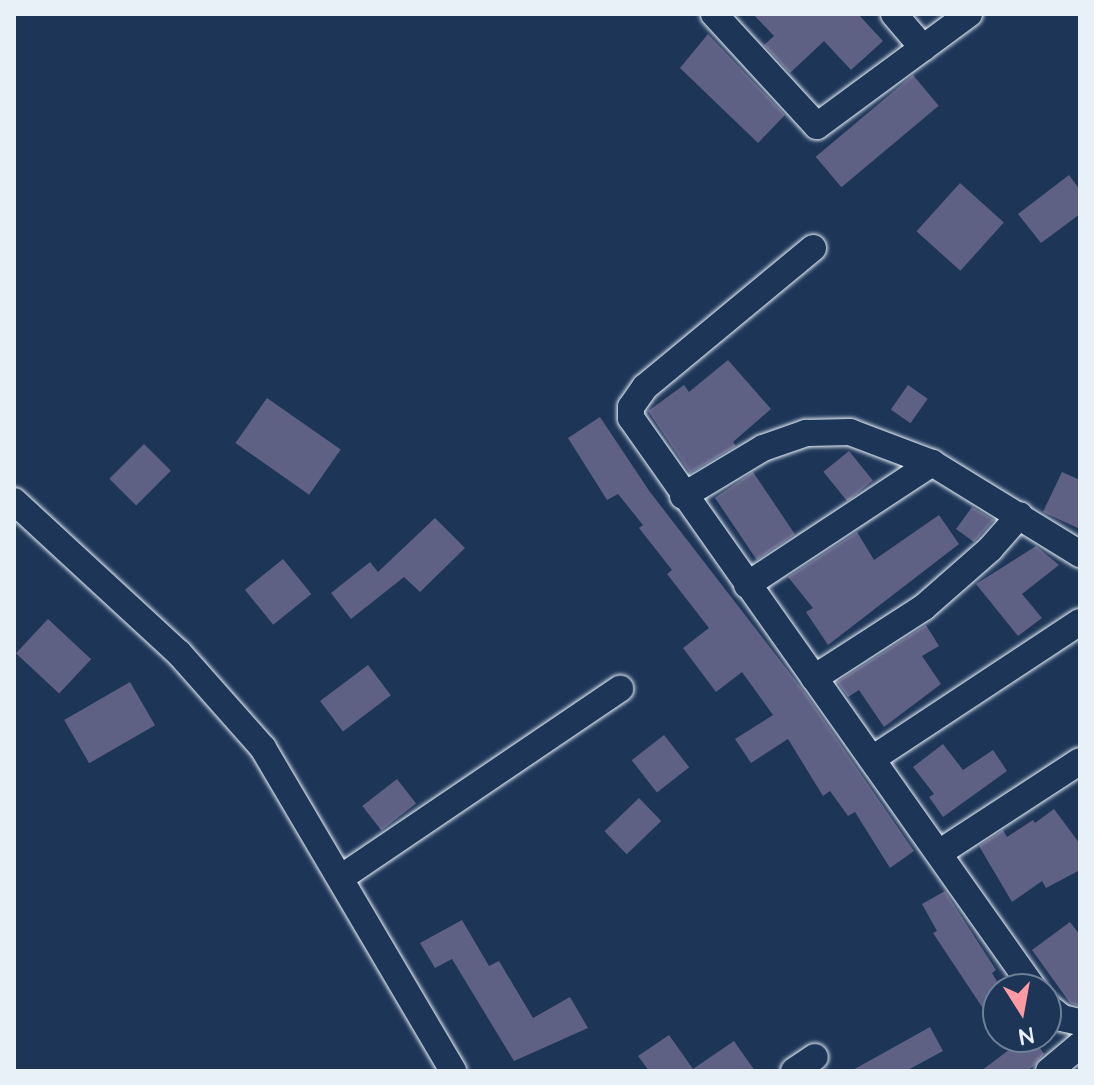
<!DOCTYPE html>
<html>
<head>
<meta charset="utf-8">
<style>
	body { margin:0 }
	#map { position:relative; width:1094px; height:1085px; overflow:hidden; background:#1d3557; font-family:"Architects Daughter",sans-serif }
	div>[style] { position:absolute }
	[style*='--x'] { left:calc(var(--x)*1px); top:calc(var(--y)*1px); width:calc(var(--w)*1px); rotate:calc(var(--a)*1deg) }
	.building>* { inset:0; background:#5f6184; transform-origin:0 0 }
	.roads { filter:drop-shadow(0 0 2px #e8f1f8) drop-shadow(0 0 2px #e8f1f8) }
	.minor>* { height:26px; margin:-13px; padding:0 13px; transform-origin:13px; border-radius:13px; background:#1d3557 }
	span { translate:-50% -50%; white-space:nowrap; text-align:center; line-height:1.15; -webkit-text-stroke:6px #1d3557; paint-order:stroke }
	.frame { position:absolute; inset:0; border:16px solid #e8f1f8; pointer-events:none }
	.north { position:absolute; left:982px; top:973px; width:80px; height:80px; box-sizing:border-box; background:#1d3557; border:2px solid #6e8097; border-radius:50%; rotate:169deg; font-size:22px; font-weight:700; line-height:32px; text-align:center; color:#e8f1f8 }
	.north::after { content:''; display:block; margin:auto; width:28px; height:36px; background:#ff9aa2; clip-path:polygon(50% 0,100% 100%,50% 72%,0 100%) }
</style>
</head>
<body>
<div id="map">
	<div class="building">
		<i style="clip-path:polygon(753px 14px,858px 14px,883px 41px,851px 70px,824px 41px,790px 73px,764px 45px,774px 36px)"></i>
		<i style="clip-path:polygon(708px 34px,785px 115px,758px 143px,680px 68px)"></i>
		<i style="left:913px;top:75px;width:40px;height:127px;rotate:50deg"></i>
		<i style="clip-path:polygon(1069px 175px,1080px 190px,1080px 214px,1041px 243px,1018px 214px)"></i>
		<i style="left:960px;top:183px;width:59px;height:65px;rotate:42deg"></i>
		<i style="clip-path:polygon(728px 360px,771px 409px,733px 442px,736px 446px,690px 473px,648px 411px,684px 385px,689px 392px)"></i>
		<i style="left:908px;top:385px;width:24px;height:30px;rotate:35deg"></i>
		<i style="left:267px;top:398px;width:90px;height:55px;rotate:35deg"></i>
		<i style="clip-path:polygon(600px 417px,650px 492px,806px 694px,914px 851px,890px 868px,855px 812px,848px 816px,830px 791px,823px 796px,788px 739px,751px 763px,735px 739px,773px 715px,742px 672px,716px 692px,683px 648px,709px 628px,667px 574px,672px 570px,639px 528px,643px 525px,618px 494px,607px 500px,568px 438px)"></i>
		<i style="left:144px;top:444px;width:38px;height:49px;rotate:45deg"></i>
		<i style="left:849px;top:451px;width:38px;height:33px;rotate:51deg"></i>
		<i style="left:753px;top:472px;width:75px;height:46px;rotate:56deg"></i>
		<i style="clip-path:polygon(1062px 472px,1080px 480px,1080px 529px,1043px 512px)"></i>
		<i style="clip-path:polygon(972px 507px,994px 520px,974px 542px,956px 529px)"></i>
		<i style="clip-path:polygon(939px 515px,959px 544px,828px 645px,806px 612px,813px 608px,788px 577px,857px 532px,874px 560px)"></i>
		<i style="clip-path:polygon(435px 518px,465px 548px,420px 592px,404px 577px,351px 619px,331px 593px,370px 562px,378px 572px)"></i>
		<i style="clip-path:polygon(1036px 546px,1059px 565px,1022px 594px,1042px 618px,1018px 636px,976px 584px)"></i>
		<i style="left:283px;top:559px;width:45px;height:49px;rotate:51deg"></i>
		<i style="left:48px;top:619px;width:59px;height:47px;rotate:43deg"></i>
		<i style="clip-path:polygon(926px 625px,939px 646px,922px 656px,941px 684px,884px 727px,859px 690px,848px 697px,837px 682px)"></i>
		<i style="left:368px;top:665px;width:38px;height:60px;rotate:53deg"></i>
		<i style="left:130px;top:682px;width:50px;height:76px;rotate:60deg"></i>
		<i style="left:664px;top:735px;width:41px;height:41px;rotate:52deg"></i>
		<i style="clip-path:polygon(943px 744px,963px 770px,993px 750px,1007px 771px,943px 817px,929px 797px,934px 794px,913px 767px)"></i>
		<i style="left:397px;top:779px;width:31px;height:44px;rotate:52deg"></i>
		<i style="left:639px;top:798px;width:32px;height:48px;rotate:46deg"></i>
		<i style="clip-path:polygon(1054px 809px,1080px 844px,1080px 870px,1046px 888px,1042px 881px,1012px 902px,979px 846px,1003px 830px,1007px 837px,1033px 820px,1035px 823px)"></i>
		<i style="clip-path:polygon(945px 891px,996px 970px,992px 973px,998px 983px,998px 1031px,933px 933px,937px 931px,922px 904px)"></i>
		<i style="clip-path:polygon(462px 920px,489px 966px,499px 961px,533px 1018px,570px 997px,588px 1028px,514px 1061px,452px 959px,435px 968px,420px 943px)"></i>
		<i style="clip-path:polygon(1070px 922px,1080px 935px,1080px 1006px,1070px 1003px,1032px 950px)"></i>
		<i style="clip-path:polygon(930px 1027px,943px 1051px,906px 1071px,851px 1071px)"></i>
		<i style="clip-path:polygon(669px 1035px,693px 1069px,734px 1041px,755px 1071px,649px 1071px,638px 1056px)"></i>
		<i style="clip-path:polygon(1026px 1037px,1033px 1037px,1044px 1054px,1034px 1066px,1027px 1071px,981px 1071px)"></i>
	</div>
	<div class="roads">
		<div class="minor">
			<i style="--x:714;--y:14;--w:152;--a:47.4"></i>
			<i style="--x:817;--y:126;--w:189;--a:-36.4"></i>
			<i style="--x:894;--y:14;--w:45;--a:49.5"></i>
			<i style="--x:813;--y:248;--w:218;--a:140.4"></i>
			<i style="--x:645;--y:387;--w:24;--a:125"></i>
			<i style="--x:631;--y:407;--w:11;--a:90"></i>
			<i style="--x:631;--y:418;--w:699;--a:54.79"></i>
			<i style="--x:683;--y:496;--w:93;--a:-31"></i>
			<i style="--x:763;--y:448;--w:46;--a:-19.2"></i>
			<i style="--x:806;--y:433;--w:44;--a:-1.3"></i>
			<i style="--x:850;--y:432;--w:88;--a:20.7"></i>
			<i style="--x:932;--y:463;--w:174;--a:31.6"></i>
			<i style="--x:14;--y:501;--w:224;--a:42.7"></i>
			<i style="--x:179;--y:653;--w:127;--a:48.5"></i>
			<i style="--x:263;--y:748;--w:375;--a:59.5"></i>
			<i style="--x:747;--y:585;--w:222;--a:-33.4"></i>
			<i style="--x:814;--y:678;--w:131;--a:-32.8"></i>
			<i style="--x:924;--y:607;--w:88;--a:-41.3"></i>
			<i style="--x:990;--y:549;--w:45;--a:-48.6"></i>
			<i style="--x:872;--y:759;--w:249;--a:-33.4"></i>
			<i style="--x:939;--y:853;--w:168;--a:-33.1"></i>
			<i style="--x:342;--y:877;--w:336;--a:-34.1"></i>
			<i style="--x:1046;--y:1005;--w:21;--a:39"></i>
			<i style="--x:1062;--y:1018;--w:18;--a:13"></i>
			<i style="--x:794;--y:1071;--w:25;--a:-34"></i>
			<i style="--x:1049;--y:1071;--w:40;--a:-40"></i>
		</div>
	</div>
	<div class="frame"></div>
	<div class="north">N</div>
</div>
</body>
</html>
